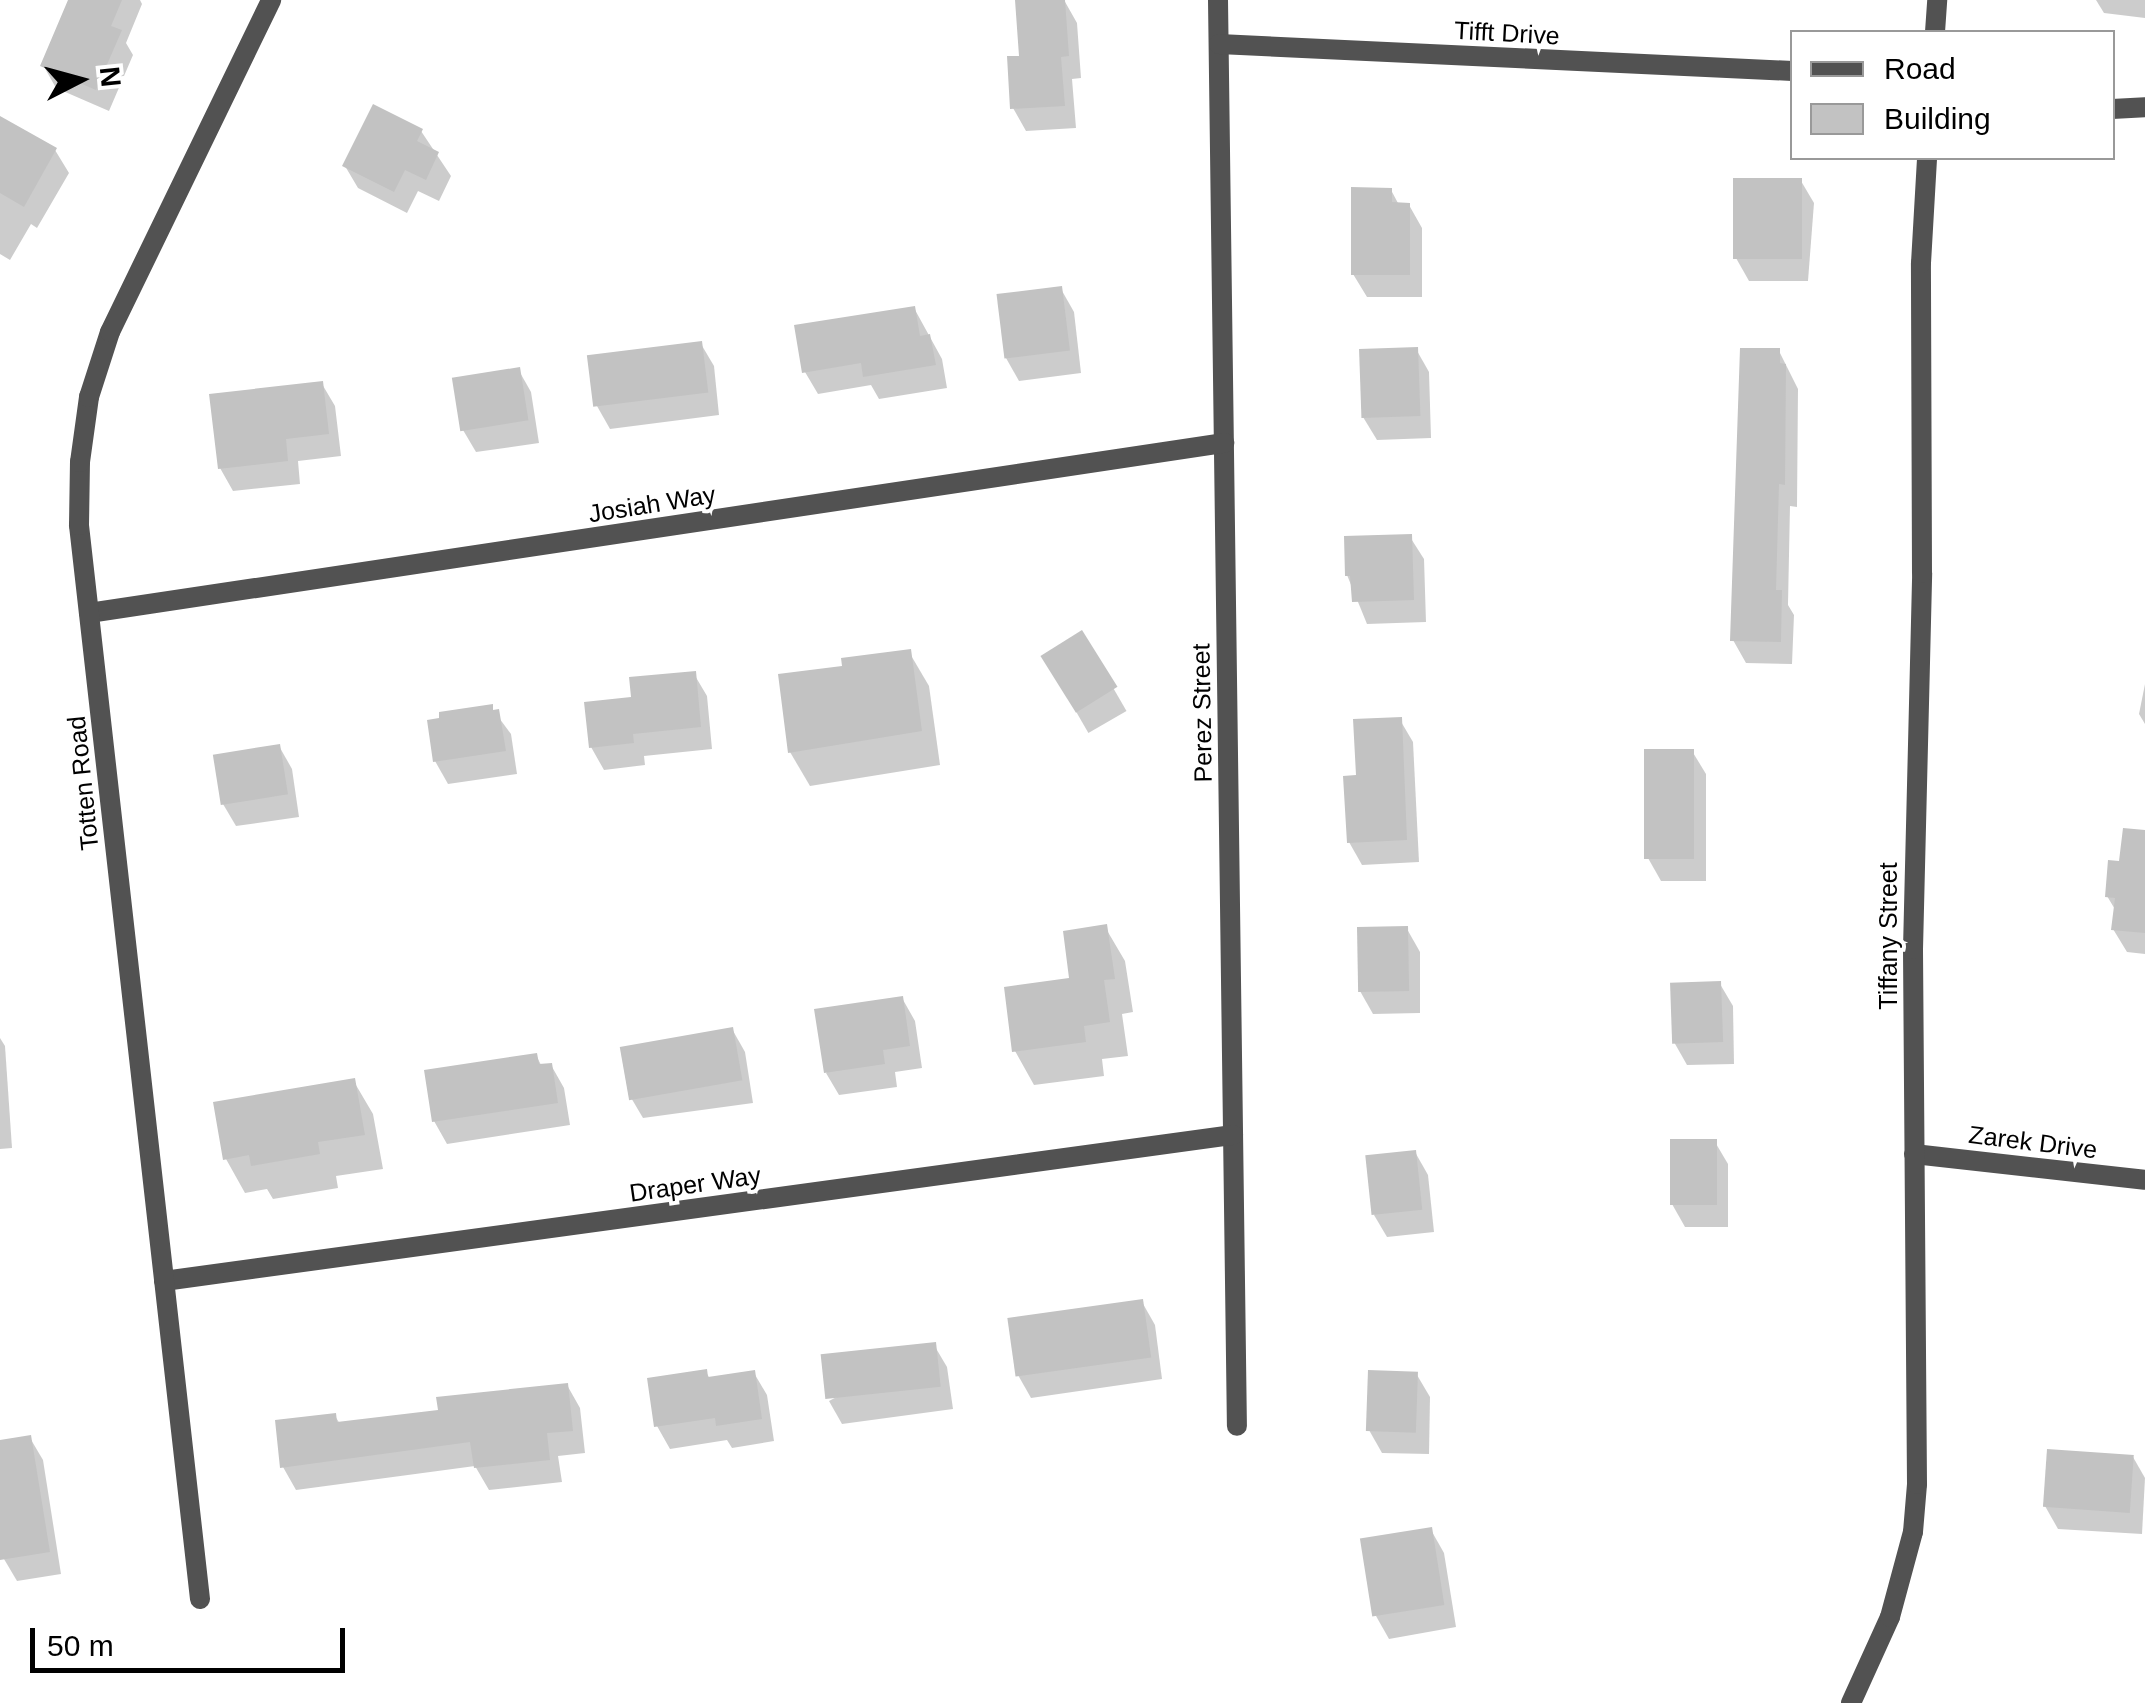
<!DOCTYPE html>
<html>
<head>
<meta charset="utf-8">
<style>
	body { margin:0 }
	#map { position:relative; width:2145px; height:1703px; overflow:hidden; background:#fff; font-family:Helvetica,sans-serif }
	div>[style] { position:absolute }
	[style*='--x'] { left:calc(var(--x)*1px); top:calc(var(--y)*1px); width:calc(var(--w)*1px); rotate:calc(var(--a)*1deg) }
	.shadow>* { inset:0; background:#0003; transform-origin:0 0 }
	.building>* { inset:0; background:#c2c2c2; transform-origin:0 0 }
	.service>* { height:20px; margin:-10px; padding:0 10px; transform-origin:10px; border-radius:10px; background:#525252 }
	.minor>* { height:20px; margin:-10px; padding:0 10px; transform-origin:10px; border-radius:10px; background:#525252 }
	.tertiary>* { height:20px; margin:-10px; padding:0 10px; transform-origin:10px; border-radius:10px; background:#525252 }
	span { translate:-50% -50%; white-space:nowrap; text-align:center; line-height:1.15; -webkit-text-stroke:8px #fff; paint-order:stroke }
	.street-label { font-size:25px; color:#000 }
	.legend { position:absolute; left:1790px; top:30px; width:325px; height:130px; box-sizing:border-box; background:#fff; border:2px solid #999; margin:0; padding:12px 18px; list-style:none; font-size:30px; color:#000 }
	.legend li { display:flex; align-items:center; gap:20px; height:50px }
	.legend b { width:50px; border:2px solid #999 }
	.north { position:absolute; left:30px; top:30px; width:100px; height:100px; -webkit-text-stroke:8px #fff; paint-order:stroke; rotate:84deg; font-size:28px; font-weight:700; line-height:40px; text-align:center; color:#000 }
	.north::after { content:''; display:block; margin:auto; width:35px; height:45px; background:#000; clip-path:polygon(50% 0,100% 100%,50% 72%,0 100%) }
	.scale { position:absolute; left:30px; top:1628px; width:315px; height:45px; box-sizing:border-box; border:5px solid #000; border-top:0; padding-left:12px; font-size:30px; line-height:35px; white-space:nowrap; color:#000; -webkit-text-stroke:8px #fff; paint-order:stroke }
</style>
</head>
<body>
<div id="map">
	<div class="shadow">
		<i style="clip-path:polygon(71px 0,140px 0,142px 4px,126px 43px,133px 55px,109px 111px,56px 88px,43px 65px)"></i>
		<i style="clip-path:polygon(1018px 0,1064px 0,1077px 23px,1081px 78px,1072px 79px,1076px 128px,1026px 131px,1013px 108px,1021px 58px)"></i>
		<i style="clip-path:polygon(2096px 0,2145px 0,2145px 18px,2104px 13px)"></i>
		<i style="clip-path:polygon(0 124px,55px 150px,69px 173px,37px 228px,31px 224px,10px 260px,0 254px)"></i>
		<i style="clip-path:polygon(421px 131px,451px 176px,439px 201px,418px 191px,407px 213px,358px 188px,345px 166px)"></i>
		<i style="clip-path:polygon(1801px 181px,1814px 203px,1808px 281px,1749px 281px,1736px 258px)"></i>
		<i style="clip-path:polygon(1391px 190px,1399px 205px,1409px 205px,1422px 228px,1422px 297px,1367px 297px,1353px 274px)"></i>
		<i style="clip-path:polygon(1061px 289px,1074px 312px,1081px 373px,1019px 381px,1006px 358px)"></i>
		<i style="clip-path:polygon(914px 308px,942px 359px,947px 388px,879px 399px,871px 385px,818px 394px,805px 372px)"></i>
		<i style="clip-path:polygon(701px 344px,714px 366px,719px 415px,610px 429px,597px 406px)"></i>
		<i style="clip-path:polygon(1416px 349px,1429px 372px,1431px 438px,1377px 440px,1363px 417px)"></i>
		<i style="clip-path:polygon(1779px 351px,1798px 389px,1797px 507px,1790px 506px,1788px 605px,1794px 615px,1792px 664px,1746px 663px,1733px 640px)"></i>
		<i style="clip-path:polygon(518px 369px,531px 392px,539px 443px,476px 452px,463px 430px)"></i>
		<i style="clip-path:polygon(322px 384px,335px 406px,341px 456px,298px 461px,300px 484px,233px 491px,220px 468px)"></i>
		<i style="clip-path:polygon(1410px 537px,1424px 559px,1426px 622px,1367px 624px,1347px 575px)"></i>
		<i style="left:1082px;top:634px;width:89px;height:44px;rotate:60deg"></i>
		<i style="clip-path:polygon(909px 652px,929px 686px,940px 765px,810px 786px,790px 752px)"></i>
		<i style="clip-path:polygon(694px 674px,707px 696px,712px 749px,644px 756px,645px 765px,604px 770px,591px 747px,634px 699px)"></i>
		<i style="clip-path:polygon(2145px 684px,2145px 724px,2139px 714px)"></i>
		<i style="clip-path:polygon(491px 707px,511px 734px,517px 774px,448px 784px,435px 761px,442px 720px)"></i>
		<i style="clip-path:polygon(1400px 720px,1413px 742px,1419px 862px,1362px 865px,1349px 842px,1358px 778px)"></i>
		<i style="clip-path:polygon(279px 746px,292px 769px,299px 817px,236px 826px,223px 804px,216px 755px)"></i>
		<i style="clip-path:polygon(1692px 751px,1706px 774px,1706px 881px,1661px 881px,1648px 858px)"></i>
		<i style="clip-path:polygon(2145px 866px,2145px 954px,2127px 952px,2113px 929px,2116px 911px,2107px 896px)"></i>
		<i style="clip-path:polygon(1105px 927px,1125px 961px,1133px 1012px,1122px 1014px,1128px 1056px,1102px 1059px,1104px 1076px,1034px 1085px,1015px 1051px,1072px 980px)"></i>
		<i style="clip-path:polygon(1407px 929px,1420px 952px,1420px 1013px,1373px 1014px,1360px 991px)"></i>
		<i style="clip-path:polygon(1720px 984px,1733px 1006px,1734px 1064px,1687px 1065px,1674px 1042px)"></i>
		<i style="clip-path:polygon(902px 998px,915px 1021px,922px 1068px,895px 1072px,897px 1087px,839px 1095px,826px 1073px)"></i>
		<i style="clip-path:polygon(732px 1029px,745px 1052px,753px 1103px,643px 1118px,630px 1096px)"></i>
		<i style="clip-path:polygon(0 1038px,5px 1046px,12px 1148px,0 1149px)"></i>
		<i style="clip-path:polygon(536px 1055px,542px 1067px,551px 1065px,564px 1088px,570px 1125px,447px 1144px,434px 1121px)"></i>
		<i style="clip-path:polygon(353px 1080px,373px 1114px,383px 1169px,336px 1176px,338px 1188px,273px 1199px,267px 1189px,245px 1193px,226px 1159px)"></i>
		<i style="clip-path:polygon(1715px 1142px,1728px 1164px,1728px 1227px,1685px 1227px,1672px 1204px)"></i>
		<i style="clip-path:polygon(1415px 1152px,1428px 1175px,1434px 1232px,1387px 1237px,1374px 1215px)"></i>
		<i style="clip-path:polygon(1142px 1302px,1155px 1325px,1162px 1379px,1031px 1398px,1018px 1375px)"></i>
		<i style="clip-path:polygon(934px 1345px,947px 1367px,953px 1409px,842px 1424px,829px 1401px)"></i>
		<i style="clip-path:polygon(706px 1372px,710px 1379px,754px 1373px,767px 1395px,774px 1441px,732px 1448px,727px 1440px,670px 1449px,657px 1426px)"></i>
		<i style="clip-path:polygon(1417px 1375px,1430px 1397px,1429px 1454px,1382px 1453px,1369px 1430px)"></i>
		<i style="clip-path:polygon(567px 1385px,580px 1408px,585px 1453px,558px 1456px,562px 1482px,489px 1490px,475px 1466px,296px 1490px,283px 1467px,335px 1416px,340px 1424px,440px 1412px)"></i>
		<i style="clip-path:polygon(30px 1438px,43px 1460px,61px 1574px,17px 1581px,4px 1559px,0 1534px,0 1443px)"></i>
		<i style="clip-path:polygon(2133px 1457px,2145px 1478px,2142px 1534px,2058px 1529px,2045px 1506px)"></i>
		<i style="clip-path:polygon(1431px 1530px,1444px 1553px,1456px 1627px,1389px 1639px,1376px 1616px)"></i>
	</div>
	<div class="building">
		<i style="clip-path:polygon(68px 0,122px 0,111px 26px,122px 30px,96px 90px,40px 66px)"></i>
		<i style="clip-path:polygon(1015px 0,1065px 0,1069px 56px,1061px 57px,1065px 106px,1010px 109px,1007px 56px,1019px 56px)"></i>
		<i style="clip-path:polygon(373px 104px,423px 129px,417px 141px,439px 152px,426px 180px,405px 170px,394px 192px,342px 166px)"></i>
		<i style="clip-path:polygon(0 116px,57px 148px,24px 207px,0 193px)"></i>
		<i style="left:1733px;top:178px;width:69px;height:81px"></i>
		<i style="clip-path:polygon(1351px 187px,1392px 188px,1392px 202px,1410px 203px,1410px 275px,1351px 275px)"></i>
		<i style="left:1062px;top:286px;width:65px;height:66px;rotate:83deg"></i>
		<i style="clip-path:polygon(915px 306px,920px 336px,930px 334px,936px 365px,863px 377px,861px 363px,802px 373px,794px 325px)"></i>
		<i style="left:702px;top:341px;width:52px;height:116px;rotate:83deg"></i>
		<i style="left:1418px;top:347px;width:69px;height:59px;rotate:88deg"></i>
		<i style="clip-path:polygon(1740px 348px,1780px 348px,1780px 363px,1786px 364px,1785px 485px,1779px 484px,1776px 590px,1782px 590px,1781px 642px,1730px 641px)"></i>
		<i style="left:520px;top:367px;width:54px;height:69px;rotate:81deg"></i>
		<i style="clip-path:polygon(323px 381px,329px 434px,286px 439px,288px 461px,218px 469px,209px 394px)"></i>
		<i style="clip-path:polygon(1412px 534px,1414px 600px,1352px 602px,1350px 576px,1345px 576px,1344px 536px)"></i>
		<i style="left:1082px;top:630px;width:67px;height:49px;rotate:58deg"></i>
		<i style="clip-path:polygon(911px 649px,922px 731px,788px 753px,778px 674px,842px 666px,841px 658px)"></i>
		<i style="clip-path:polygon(696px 671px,701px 727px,633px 734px,634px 743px,589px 748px,584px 702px,631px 697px,629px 677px)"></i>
		<i style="clip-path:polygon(493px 704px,493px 710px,499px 709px,506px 751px,433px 762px,427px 720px,439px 718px,439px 712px)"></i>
		<i style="clip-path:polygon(1402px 717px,1407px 840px,1347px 843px,1343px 776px,1356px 775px,1353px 719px)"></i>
		<i style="left:280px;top:744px;width:51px;height:68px;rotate:81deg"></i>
		<i style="left:1644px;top:749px;width:50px;height:110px"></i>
		<i style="clip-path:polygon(2123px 828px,2145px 830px,2145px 933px,2111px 930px,2115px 898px,2105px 897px,2108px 860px,2119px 861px)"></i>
		<i style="clip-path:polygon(1107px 924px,1115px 979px,1104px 980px,1110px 1022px,1084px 1026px,1086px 1042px,1012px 1052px,1004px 987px,1069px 978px,1063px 931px)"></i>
		<i style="left:1408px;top:926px;width:65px;height:51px;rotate:89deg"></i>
		<i style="left:1721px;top:981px;width:61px;height:51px;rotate:88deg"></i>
		<i style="clip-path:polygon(903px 996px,910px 1046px,883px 1050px,885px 1064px,824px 1073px,814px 1009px)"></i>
		<i style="left:733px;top:1027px;width:54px;height:115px;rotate:80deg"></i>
		<i style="clip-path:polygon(537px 1053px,539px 1064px,552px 1063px,558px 1103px,432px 1122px,424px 1070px)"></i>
		<i style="clip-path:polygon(355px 1078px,365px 1135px,318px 1142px,320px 1154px,251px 1166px,249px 1155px,223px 1160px,213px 1102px)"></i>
		<i style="left:1670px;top:1139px;width:47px;height:66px"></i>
		<i style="left:1416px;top:1150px;width:60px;height:51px;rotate:84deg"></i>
		<i style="left:1143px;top:1299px;width:59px;height:137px;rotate:82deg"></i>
		<i style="left:936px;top:1342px;width:45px;height:116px;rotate:84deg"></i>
		<i style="clip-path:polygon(707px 1369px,708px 1377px,755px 1370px,762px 1419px,716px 1426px,715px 1418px,654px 1427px,647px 1378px)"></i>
		<i style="left:1368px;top:1370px;width:50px;height:61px;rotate:2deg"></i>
		<i style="clip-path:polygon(568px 1383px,573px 1431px,547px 1433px,550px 1460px,474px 1468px,470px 1442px,280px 1468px,275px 1420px,336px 1413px,337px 1422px,438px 1410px,436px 1397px)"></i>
		<i style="clip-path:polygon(31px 1435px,50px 1552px,0 1560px,0 1440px)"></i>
		<i style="left:2047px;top:1449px;width:87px;height:58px;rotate:4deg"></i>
		<i style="left:1432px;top:1527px;width:79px;height:73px;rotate:81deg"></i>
	</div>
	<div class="service">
		<i style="--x:2112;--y:109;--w:33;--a:-3"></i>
	</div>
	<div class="minor">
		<i style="--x:1218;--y:0;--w:1426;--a:89.24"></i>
		<i style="--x:1219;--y:44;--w:574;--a:2.7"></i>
		<i style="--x:89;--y:613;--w:1148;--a:-8.52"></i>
		<i style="--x:1914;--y:1154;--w:232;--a:6.4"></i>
		<i style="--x:164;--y:1281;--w:1079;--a:-7.78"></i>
		<i style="--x:200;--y:1599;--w:1081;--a:-96.43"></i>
		<i style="--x:79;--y:525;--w:63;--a:-89.1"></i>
		<i style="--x:80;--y:462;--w:66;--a:-82.1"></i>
		<i style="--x:89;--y:397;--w:68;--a:-72.1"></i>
		<i style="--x:110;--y:332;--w:369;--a:-64.1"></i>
	</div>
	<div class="tertiary">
		<i style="--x:1935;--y:32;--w:32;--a:-86"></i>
		<i style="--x:1851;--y:1703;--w:94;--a:-65.6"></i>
		<i style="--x:1890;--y:1617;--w:88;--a:-74.9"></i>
		<i style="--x:1913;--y:1532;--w:48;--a:-85.2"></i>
		<i style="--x:1917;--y:1484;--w:535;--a:-90.43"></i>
		<i style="--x:1913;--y:949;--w:376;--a:-88.6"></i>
		<i style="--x:1922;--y:573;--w:310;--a:-90.2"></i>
		<i style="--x:1921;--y:263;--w:105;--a:-86.7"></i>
	</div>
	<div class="street-label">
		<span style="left:1507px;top:33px;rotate:3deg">Tifft Drive</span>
		<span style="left:652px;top:504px;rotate:-9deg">Josiah Way</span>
		<span style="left:1202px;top:713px;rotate:-91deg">Perez Street</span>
		<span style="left:83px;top:783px;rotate:-96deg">Totten Road</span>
		<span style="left:1888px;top:936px;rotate:-90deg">Tiffany Street</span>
		<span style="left:2033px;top:1142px;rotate:7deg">Zarek Drive</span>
		<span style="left:695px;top:1184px;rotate:-8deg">Draper Way</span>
	</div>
	<ul class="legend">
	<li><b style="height:12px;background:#525252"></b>Road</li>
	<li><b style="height:28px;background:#c2c2c2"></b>Building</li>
	</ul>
	<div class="north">N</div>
	<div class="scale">50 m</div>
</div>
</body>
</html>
